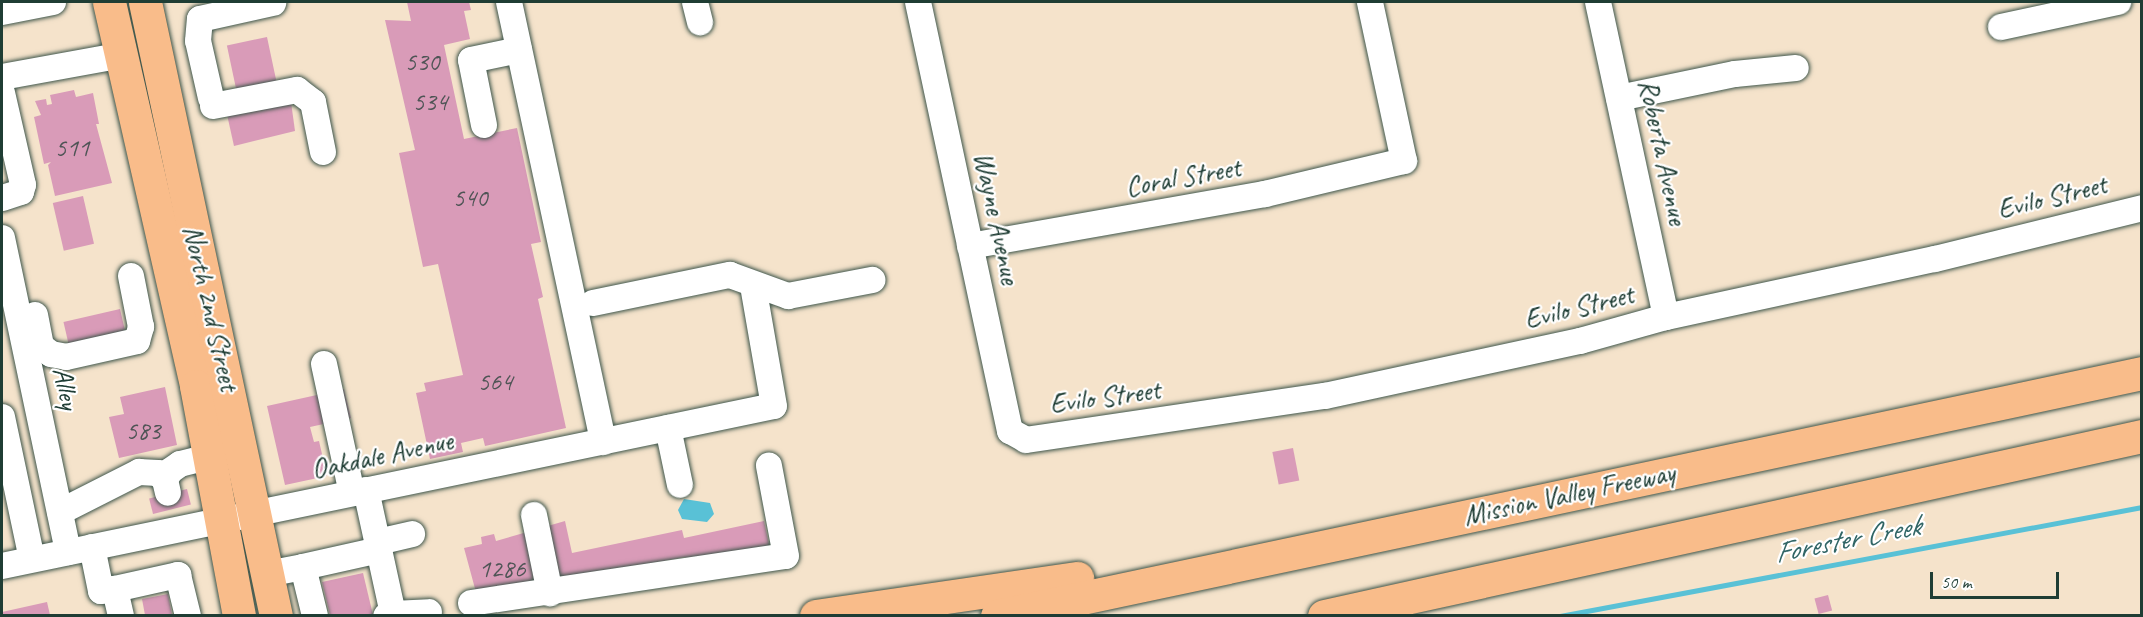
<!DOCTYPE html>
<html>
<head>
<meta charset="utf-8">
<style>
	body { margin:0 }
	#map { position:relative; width:2143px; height:617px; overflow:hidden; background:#f5e3cb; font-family:Caveat,sans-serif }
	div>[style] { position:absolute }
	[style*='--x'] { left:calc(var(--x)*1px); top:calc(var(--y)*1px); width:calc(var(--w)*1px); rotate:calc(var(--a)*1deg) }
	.water>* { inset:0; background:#59c1d6 }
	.stream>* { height:5px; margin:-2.5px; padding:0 2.5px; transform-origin:2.5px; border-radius:2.5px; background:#59c1d6 }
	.building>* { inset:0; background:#d99bb8; transform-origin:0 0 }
	.roads { filter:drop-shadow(0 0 2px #3f564b) drop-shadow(0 0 2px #3f564b) }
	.minor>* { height:26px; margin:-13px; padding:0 13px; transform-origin:13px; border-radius:13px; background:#fff }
	.major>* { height:33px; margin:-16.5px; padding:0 16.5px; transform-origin:16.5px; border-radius:16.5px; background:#f9bc8a }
	.highway>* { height:33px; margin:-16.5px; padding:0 16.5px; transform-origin:16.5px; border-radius:16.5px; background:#f9bc8a }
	span { translate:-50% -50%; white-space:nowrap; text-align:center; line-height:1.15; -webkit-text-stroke:4.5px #fff; paint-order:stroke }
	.number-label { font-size:26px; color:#4e5455 }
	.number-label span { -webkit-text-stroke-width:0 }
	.street-label { font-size:28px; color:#1f3d34 }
	.water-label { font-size:30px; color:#306565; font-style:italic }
	.frame { position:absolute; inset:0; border:3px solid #1f3d34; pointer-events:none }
	.scale { position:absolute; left:1930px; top:572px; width:129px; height:27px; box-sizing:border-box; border:3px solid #1f3d34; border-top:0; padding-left:8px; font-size:18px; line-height:21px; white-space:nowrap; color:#1f3d34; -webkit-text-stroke:4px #fff; paint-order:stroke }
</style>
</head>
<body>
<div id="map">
	<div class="water">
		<i style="clip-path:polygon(684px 499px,710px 503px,714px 514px,707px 522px,682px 519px,678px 510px)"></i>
	</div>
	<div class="stream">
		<i style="--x:1560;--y:616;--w:592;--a:-10.61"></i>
	</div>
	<div class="building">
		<i style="clip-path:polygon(407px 2px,469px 2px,471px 10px,464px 11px,470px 39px,444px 45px,464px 139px,517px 128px,541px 242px,531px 244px,543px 297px,538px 299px,566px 428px,485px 446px,483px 438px,461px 443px,463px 452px,430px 459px,416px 393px,426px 391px,424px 383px,463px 375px,438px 264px,423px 267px,399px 153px,415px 150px,385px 20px,411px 21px)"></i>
		<i style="left:267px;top:37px;width:48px;height:41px;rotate:78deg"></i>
		<i style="clip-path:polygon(74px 90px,76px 97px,93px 93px,99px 124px,96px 124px,112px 183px,55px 196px,48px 165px,51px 162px,44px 164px,34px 117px,41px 115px,35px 101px,46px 99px,47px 105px,52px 104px,50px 95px)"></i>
		<i style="clip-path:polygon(291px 102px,295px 131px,234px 146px,226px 110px)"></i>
		<i style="left:83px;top:196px;width:49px;height:31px;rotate:77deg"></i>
		<i style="left:120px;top:309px;width:32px;height:58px;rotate:77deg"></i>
		<i style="clip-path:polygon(165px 387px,177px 445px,119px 458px,109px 417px,124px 414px,120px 397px)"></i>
		<i style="clip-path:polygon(344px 389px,351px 418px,310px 427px,314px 442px,319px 441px,327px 476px,285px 485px,267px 406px)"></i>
		<i style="left:1293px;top:448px;width:33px;height:21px;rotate:79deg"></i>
		<i style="left:187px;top:489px;width:16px;height:39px;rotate:76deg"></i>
		<i style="clip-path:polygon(565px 521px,572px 553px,682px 530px,684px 538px,764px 521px,770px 549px,686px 566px,685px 557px,477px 596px,464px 548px,482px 544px,481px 537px,494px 534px,496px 541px)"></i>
		<i style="clip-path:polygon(363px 573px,373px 615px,330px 615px,322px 582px)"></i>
		<i style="clip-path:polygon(168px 594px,172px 615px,145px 615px,142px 599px)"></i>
		<i style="left:1828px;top:595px;width:16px;height:14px;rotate:75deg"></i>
		<i style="clip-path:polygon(47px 602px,50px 615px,2px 615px,2px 612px)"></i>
	</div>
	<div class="roads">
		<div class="minor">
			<i style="--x:509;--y:2;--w:450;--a:77.9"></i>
			<i style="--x:695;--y:2;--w:21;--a:76"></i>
			<i style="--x:918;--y:2;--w:439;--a:77.9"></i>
			<i style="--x:1010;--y:431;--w:18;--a:29"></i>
			<i style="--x:1026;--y:440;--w:302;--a:-8.4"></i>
			<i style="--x:1325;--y:396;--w:261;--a:-12.2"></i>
			<i style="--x:1580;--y:341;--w:89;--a:-15.6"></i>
			<i style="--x:1666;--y:317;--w:275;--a:-12.2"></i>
			<i style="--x:1935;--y:259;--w:213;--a:-13.8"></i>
			<i style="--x:1598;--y:2;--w:322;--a:77.8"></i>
			<i style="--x:2;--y:12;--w:52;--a:-11.1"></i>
			<i style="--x:2001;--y:27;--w:120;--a:-12.1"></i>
			<i style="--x:2;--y:77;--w:123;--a:-10.3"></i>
			<i style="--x:2;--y:93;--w:94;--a:77.1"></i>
			<i style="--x:23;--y:185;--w:7;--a:106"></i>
			<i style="--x:21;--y:192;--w:20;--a:162"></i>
			<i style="--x:211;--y:98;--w:58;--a:-102.8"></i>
			<i style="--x:198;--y:41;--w:22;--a:-85"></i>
			<i style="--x:200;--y:19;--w:75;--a:-12.4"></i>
			<i style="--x:1619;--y:98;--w:118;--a:-11.7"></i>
			<i style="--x:1735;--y:74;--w:61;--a:-5.6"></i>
			<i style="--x:213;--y:106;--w:86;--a:-10.8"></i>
			<i style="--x:297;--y:90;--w:20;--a:37"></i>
			<i style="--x:313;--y:102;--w:51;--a:78.7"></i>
			<i style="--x:484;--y:125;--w:66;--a:-101.3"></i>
			<i style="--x:471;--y:60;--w:49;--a:-11.8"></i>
			<i style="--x:2;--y:238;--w:321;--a:78.1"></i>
			<i style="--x:970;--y:246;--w:300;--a:-10"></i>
			<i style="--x:1265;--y:194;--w:143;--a:-13.4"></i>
			<i style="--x:1404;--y:161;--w:163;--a:-102.1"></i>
			<i style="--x:593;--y:303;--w:140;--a:-11.6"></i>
			<i style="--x:730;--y:275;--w:62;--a:19.9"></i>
			<i style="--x:788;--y:296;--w:86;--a:-10.8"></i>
			<i style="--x:35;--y:315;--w:32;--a:79"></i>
			<i style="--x:41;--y:346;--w:13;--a:39"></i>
			<i style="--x:51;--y:354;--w:15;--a:11"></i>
			<i style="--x:66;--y:357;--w:73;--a:-12.7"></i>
			<i style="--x:137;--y:341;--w:15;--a:-74"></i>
			<i style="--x:141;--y:327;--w:52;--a:-101.1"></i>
			<i style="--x:324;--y:364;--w:132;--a:77.8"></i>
			<i style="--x:2;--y:417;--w:145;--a:78.1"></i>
			<i style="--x:668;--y:428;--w:58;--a:78.1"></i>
			<i style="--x:165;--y:480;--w:10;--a:-61"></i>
			<i style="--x:170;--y:471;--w:12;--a:-35"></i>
			<i style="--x:180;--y:464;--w:30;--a:-14"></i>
			<i style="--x:366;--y:490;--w:127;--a:77.7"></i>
			<i style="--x:393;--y:614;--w:7;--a:164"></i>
			<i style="--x:60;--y:512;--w:89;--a:-26.9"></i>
			<i style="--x:139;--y:472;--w:19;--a:3"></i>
			<i style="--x:158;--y:473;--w:10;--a:45"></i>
			<i style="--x:165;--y:480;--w:13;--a:77"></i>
			<i style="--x:534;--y:515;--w:80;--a:78.4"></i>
			<i style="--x:378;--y:542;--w:35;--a:-13"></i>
			<i style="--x:92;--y:547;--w:45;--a:78.4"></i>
			<i style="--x:101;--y:591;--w:14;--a:-8"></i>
			<i style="--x:2;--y:566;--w:788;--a:-11.71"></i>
			<i style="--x:774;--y:406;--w:122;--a:-99.9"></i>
			<i style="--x:303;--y:567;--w:78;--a:-12.6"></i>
			<i style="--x:267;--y:574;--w:37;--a:-11"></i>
			<i style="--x:303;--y:567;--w:50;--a:76.2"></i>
			<i style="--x:471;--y:603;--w:318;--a:-8.5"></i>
			<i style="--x:786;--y:556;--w:92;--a:-100.7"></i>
			<i style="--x:393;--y:614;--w:36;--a:-3"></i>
			<i style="--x:121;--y:616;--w:28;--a:-103"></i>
			<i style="--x:115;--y:589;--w:65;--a:-12.5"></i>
			<i style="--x:178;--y:575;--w:42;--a:76.3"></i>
		</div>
		<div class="major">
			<i style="--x:109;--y:2;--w:394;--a:77.2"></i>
			<i style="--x:196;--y:386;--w:234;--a:79.4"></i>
			<i style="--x:145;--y:2;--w:628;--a:77.96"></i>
		</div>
		<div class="highway">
			<i style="--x:816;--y:616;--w:264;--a:-8.3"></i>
			<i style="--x:997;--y:616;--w:1171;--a:-11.98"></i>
			<i style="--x:1324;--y:616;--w:838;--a:-12.41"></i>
		</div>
	</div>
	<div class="number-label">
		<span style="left:422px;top:62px">530</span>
		<span style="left:430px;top:102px">534</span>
		<span style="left:72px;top:148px">511</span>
		<span style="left:470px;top:198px">540</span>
		<span style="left:495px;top:382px">564</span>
		<span style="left:143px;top:431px">583</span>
		<span style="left:502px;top:569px">1286</span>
	</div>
	<div class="street-label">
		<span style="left:1663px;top:152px;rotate:78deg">Roberta Avenue</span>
		<span style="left:1183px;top:177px;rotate:-10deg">Coral Street</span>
		<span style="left:2052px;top:197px;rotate:-14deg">Evilo Street</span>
		<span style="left:997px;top:218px;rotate:78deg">Wayne Avenue</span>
		<span style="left:1579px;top:307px;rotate:-14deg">Evilo Street</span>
		<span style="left:211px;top:308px;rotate:77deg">North 2nd Street</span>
		<span style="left:66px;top:388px;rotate:78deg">Alley</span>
		<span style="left:1105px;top:397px;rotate:-8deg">Evilo Street</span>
		<span style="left:382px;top:455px;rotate:-12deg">Oakdale Avenue</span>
		<span style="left:1569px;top:494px;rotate:-12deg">Mission Valley Freeway</span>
	</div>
	<div class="water-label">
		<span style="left:1847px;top:539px;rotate:-11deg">Forester Creek</span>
	</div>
	<div class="frame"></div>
	<div class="scale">50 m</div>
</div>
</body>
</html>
